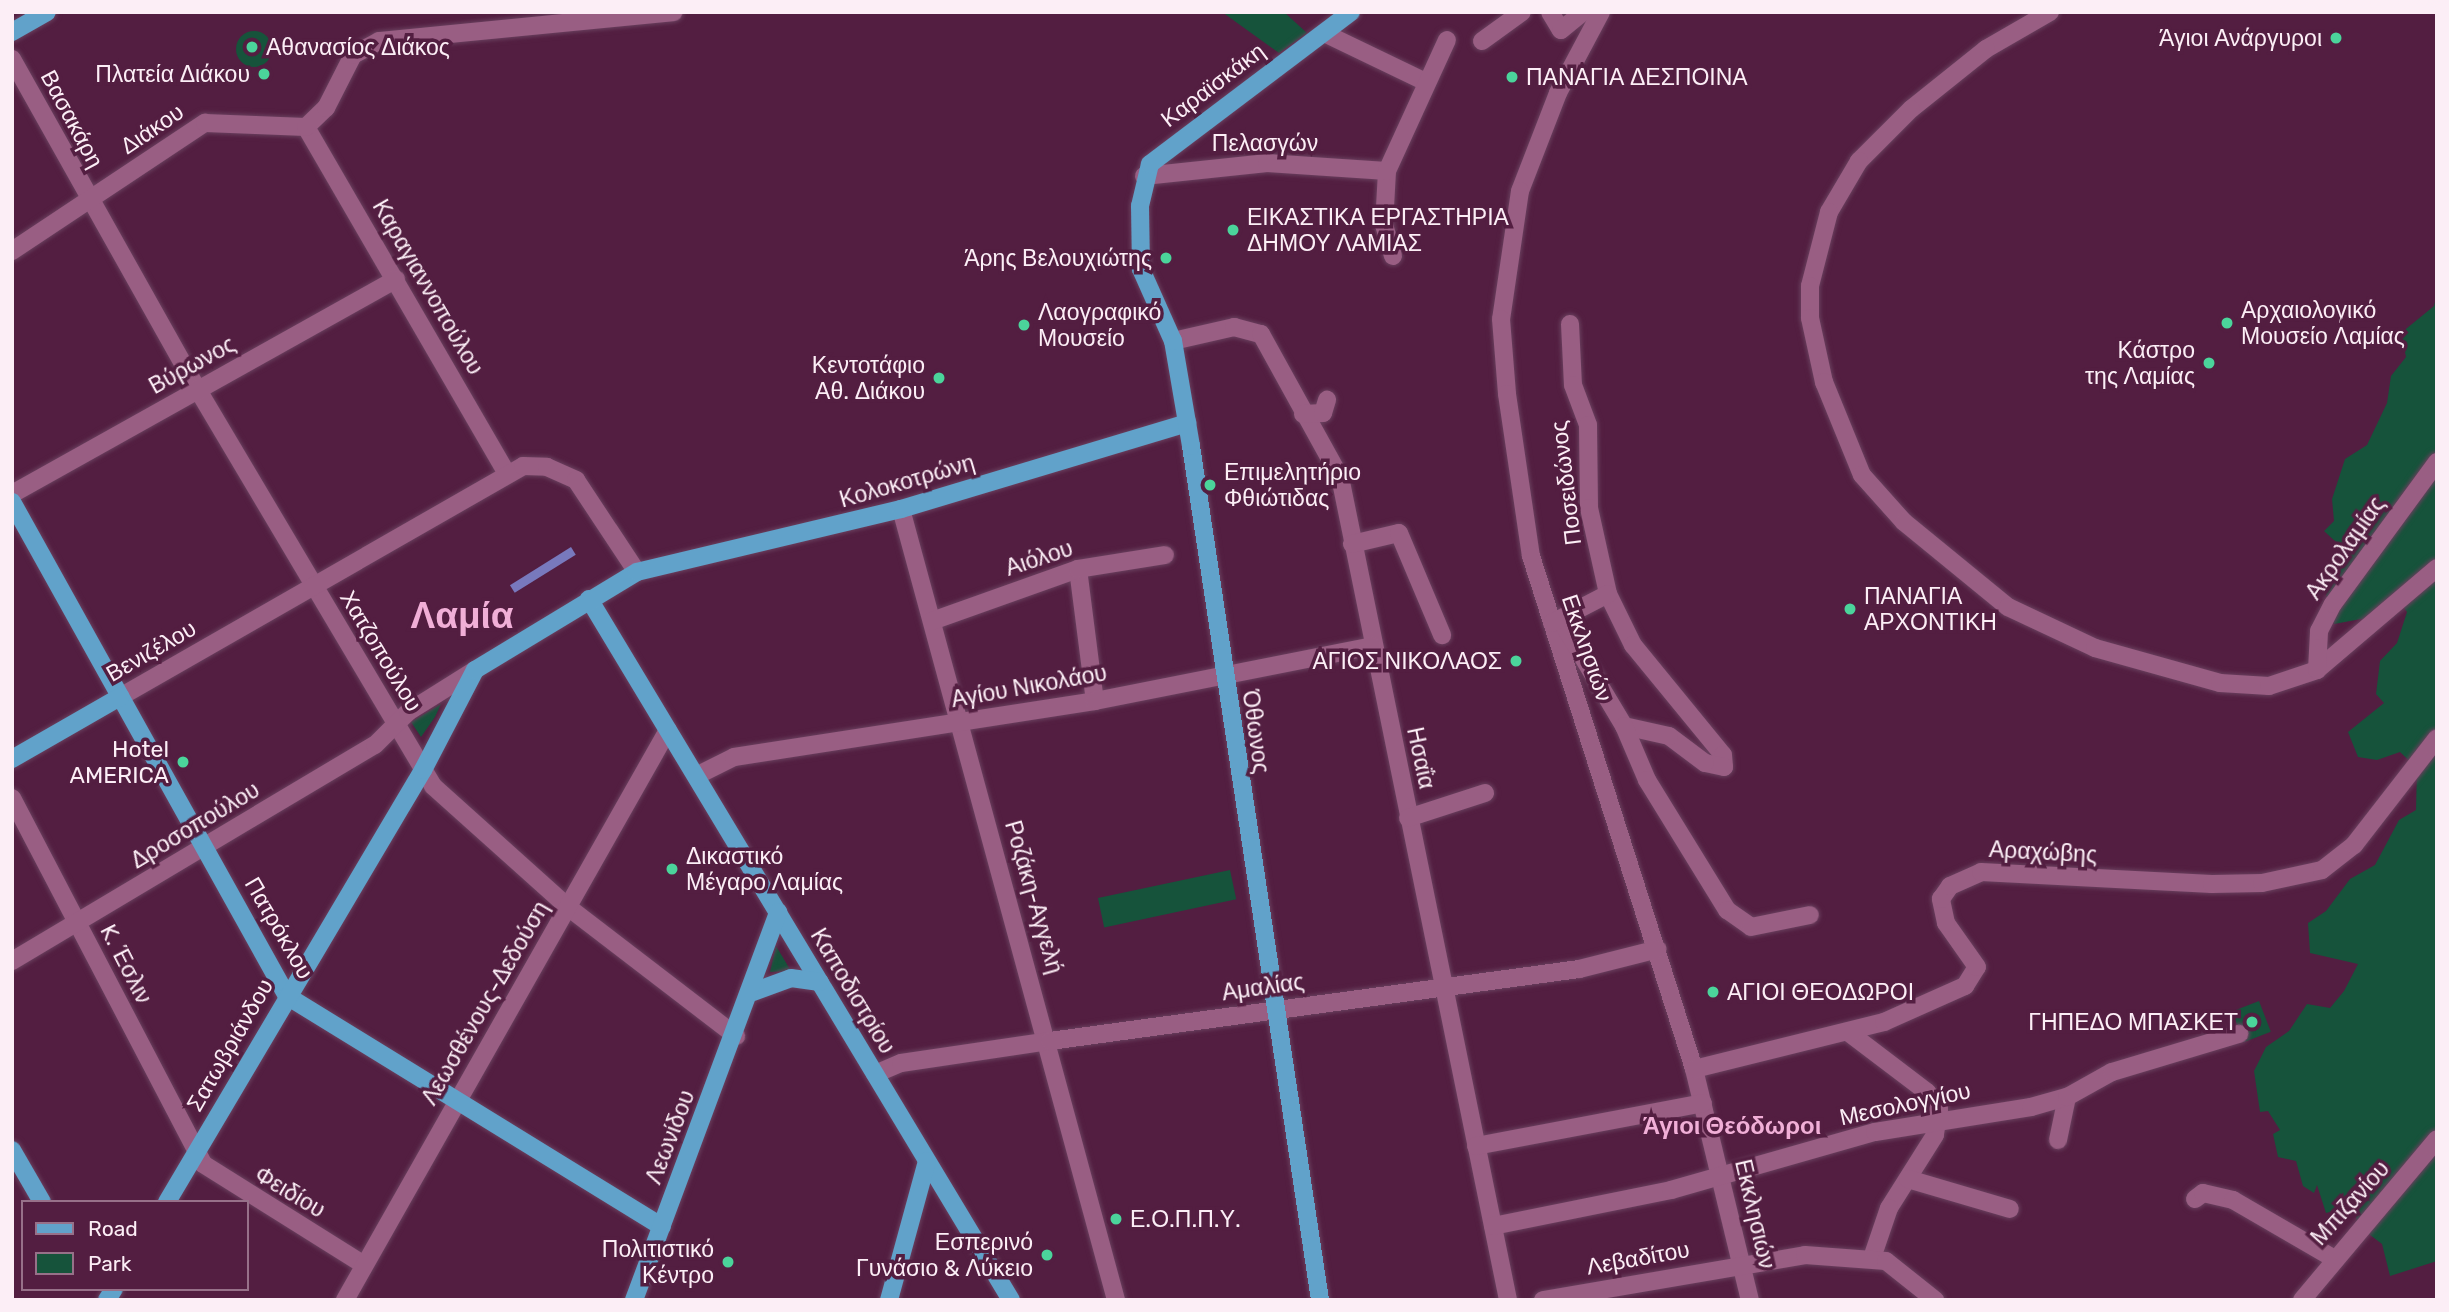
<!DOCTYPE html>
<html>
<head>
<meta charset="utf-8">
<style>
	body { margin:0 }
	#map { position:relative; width:2449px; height:1312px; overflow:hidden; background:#531e41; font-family:Rubik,sans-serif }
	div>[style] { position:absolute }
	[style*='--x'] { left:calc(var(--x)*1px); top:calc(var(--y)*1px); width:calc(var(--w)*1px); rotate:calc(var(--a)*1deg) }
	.green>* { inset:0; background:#16533b; transform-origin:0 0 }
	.round { border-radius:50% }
	.water>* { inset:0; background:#7879bd; transform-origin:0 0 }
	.roads { filter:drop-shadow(0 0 2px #69405e) drop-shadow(0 0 2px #69405e) }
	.minor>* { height:18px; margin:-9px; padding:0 9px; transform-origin:9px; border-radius:9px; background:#995e83 }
	.major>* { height:18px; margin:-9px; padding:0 9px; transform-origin:9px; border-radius:9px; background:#61a2ca }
	.dots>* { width:19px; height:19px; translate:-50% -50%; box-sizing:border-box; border:4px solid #531e41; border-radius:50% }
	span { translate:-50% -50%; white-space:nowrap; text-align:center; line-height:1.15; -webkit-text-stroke:7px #531e41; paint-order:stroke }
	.poi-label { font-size:23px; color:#fceef6 }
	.right { translate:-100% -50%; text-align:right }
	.left { translate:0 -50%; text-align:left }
	.street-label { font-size:23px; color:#fceef6 }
	.neighbourhood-label { font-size:24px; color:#f1afd7; font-weight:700 }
	.town-label { font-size:37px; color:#f1afd7; font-weight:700 }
	.frame { position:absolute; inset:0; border:14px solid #fceef6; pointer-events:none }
	.legend { position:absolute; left:21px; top:1200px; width:228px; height:91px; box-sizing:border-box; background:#531e41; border:2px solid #977189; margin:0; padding:9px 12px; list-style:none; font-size:21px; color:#fceef6 }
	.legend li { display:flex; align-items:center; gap:14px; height:35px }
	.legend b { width:35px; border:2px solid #977189 }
</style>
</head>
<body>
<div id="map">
	<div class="green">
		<i style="clip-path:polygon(1222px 12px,1284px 12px,1307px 33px,1279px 53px)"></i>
		<i class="round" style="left:236px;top:31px;width:36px;height:36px"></i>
		<i style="clip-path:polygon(2437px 293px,2437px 1261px,2390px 1276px,2382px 1244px,2357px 1225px,2356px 1215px,2344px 1208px,2326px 1213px,2317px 1185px,2314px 1193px,2303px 1186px,2296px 1161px,2278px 1157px,2273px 1134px,2280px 1130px,2268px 1111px,2260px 1112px,2254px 1071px,2266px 1047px,2289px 1031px,2307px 1004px,2330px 1008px,2344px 991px,2358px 964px,2310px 953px,2308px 923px,2326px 911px,2350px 879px,2375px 865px,2399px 820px,2416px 810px,2417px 768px,2400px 752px,2377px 760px,2358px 757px,2348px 732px,2384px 703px,2376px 694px,2380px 661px,2397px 643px,2407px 612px,2395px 596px,2370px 626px,2361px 619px,2334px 624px,2326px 594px,2336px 564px,2349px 554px,2324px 531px,2334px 521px,2332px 499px,2345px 459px,2367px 445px,2387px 403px,2391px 376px,2406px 357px,2401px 333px,2434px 306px)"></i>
		<i style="clip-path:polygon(441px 704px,435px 717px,421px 737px,411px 722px)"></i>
		<i style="left:1230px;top:870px;width:30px;height:135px;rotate:78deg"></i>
		<i style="clip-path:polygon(776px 946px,791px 971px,770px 972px)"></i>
		<i style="left:2259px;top:1001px;width:33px;height:29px;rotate:69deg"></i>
	</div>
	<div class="water">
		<i style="left:571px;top:547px;width:9px;height:72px;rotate:58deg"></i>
	</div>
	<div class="roads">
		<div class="minor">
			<i style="--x:1550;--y:12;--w:21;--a:59"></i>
			<i style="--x:1561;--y:30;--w:28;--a:-39"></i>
			<i style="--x:1601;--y:12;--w:92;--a:118"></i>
			<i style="--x:1558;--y:93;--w:105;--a:111.2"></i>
			<i style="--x:1520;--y:191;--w:129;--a:98.4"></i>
			<i style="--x:1501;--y:319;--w:75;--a:85.4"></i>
			<i style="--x:1507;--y:394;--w:164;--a:81.6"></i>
			<i style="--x:1531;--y:556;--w:538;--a:72.37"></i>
			<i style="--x:1694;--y:1069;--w:238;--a:76.4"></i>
			<i style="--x:2050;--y:12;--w:74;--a:150"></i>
			<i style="--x:1986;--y:49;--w:96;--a:141.3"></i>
			<i style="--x:1911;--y:109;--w:74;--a:135"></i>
			<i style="--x:1859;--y:161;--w:59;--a:120.5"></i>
			<i style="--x:1829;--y:212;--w:76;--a:104.4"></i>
			<i style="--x:1810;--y:286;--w:32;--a:90"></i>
			<i style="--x:1810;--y:318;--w:66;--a:77.7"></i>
			<i style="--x:1824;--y:382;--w:100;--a:67.8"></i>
			<i style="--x:1862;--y:475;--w:63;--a:48.2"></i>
			<i style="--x:1904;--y:522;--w:134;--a:39.3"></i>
			<i style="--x:2008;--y:607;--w:96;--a:25.2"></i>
			<i style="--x:2095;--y:648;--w:130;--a:15.6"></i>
			<i style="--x:2220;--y:683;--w:49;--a:3.5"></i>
			<i style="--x:2269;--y:686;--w:51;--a:-18.4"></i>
			<i style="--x:2317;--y:670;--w:157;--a:-40.4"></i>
			<i style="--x:1324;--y:33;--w:113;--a:25.7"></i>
			<i style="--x:1482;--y:41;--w:49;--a:-35.9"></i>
			<i style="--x:12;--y:59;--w:380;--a:60.7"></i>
			<i style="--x:198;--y:390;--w:460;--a:59.3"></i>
			<i style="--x:433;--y:786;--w:181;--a:41.9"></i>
			<i style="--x:568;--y:907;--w:212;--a:37.5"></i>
			<i style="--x:306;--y:127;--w:399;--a:59.9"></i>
			<i style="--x:1144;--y:176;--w:124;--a:-6"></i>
			<i style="--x:1267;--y:163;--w:120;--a:3.8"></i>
			<i style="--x:12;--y:251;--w:232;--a:-33.6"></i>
			<i style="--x:205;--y:123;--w:101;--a:2.3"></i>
			<i style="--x:306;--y:127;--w:28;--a:-44"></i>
			<i style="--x:326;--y:108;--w:59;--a:-63"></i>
			<i style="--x:353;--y:55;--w:30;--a:-28"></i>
			<i style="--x:379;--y:41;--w:296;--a:-5.6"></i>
			<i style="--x:1393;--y:256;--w:32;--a:-106"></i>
			<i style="--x:1384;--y:225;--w:54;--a:-86.8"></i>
			<i style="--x:1387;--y:171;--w:144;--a:-65.4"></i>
			<i style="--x:1570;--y:324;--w:61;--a:87.2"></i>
			<i style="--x:1573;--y:385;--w:43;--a:69.4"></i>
			<i style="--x:1588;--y:425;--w:83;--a:89.3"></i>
			<i style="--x:1589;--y:508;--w:88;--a:77.5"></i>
			<i style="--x:1608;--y:594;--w:57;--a:63.9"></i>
			<i style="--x:1633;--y:645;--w:142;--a:50.7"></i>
			<i style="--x:1723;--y:755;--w:12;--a:85"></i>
			<i style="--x:1724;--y:767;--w:19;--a:-168"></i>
			<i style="--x:1705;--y:763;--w:45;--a:-143.1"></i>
			<i style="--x:1669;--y:736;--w:46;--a:-167.5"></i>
			<i style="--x:1173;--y:341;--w:63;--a:-12.9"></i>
			<i style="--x:1234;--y:327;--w:28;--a:15"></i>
			<i style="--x:1261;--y:334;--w:163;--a:61.1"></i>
			<i style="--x:1340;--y:477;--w:840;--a:78.46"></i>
			<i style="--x:1303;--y:414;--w:20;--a:-3"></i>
			<i style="--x:1323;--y:413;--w:14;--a:-73"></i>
			<i style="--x:12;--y:494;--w:440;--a:-29.2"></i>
			<i style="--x:901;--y:509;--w:820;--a:74.79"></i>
			<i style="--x:1352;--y:544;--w:48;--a:-13.2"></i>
			<i style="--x:1399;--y:533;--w:111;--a:67.1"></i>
			<i style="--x:1078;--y:569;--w:133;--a:82.7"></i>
			<i style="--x:1560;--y:619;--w:125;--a:59.1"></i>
			<i style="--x:1624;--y:726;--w:59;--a:66.9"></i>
			<i style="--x:1647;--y:780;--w:153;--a:58.4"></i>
			<i style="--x:1727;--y:910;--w:29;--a:35"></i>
			<i style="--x:1751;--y:927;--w:60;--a:-11.5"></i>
			<i style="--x:932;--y:621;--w:155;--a:-19.6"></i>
			<i style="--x:1078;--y:569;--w:88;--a:-9.1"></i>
			<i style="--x:1552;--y:623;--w:63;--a:-27.4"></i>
			<i style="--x:2317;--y:670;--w:39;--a:-87"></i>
			<i style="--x:2319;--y:631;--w:30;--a:-63"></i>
			<i style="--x:2333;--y:604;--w:176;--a:-53.8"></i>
			<i style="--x:120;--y:697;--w:465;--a:-29.8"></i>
			<i style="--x:523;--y:466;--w:24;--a:2"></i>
			<i style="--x:547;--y:467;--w:32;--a:24"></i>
			<i style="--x:576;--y:480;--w:110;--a:56.5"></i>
			<i style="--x:696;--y:776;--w:42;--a:-26.6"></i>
			<i style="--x:734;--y:757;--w:365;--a:-8.8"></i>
			<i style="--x:1095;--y:701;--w:282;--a:-11.2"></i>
			<i style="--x:12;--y:798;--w:413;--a:62.4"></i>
			<i style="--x:203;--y:1164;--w:190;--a:32.1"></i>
			<i style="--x:1408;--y:818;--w:81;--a:-18"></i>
			<i style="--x:12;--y:961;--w:422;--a:-30.8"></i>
			<i style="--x:375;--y:745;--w:47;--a:-45"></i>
			<i style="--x:408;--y:712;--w:79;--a:-32.1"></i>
			<i style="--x:1848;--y:1032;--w:99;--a:37.2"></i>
			<i style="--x:1927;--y:1092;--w:21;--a:55"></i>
			<i style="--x:1939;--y:1109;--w:26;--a:99"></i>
			<i style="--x:1935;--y:1135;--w:86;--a:122.2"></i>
			<i style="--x:1889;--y:1208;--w:53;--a:108.8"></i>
			<i style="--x:1694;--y:1069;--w:196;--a:-13.9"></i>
			<i style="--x:1884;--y:1022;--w:89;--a:-24"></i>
			<i style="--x:1965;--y:986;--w:22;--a:-58"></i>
			<i style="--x:1977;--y:967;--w:54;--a:-125.2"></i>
			<i style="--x:1946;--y:923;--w:25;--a:-102"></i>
			<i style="--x:1941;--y:899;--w:16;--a:-55"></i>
			<i style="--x:1950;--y:886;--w:34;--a:-24"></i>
			<i style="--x:1981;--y:872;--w:231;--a:3"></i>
			<i style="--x:2212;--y:884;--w:50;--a:-1.1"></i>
			<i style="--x:2262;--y:883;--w:61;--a:-12.2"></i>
			<i style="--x:2322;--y:870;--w:41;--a:-38"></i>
			<i style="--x:2354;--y:845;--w:135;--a:-52.2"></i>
			<i style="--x:875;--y:1074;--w:28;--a:-23"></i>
			<i style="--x:901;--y:1063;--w:151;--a:-8.4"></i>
			<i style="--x:1050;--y:1041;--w:534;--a:-7.75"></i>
			<i style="--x:1579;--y:969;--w:81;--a:-14.2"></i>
			<i style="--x:2058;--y:1140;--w:44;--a:-78.2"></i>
			<i style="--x:1476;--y:1146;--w:231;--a:-10.7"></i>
			<i style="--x:1908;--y:1179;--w:106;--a:16.4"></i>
			<i style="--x:2195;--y:1199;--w:10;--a:-37"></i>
			<i style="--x:2203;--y:1193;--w:31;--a:13"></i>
			<i style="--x:2233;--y:1200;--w:116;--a:30.1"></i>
			<i style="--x:1493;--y:1226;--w:182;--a:-11.4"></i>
			<i style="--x:1671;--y:1190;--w:212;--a:-15.9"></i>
			<i style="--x:1875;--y:1132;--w:158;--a:-9.1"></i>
			<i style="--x:2031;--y:1107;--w:37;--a:-16"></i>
			<i style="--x:2067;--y:1097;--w:51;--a:-29.1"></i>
			<i style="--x:2112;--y:1072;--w:133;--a:-16.7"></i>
			<i style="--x:345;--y:1300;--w:655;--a:-60.46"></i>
			<i style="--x:1543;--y:1300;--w:266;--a:-9.7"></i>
			<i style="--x:1805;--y:1255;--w:81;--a:4.2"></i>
			<i style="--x:1886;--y:1261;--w:63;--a:38.5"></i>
			<i style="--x:2302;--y:1300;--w:210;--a:-50"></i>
		</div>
		<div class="major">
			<i style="--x:12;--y:32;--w:40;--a:-29.7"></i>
			<i style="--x:12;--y:502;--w:565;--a:60.9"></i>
			<i style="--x:287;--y:996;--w:440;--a:31.6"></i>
			<i style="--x:589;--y:599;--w:818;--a:58.95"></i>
			<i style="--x:12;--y:759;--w:125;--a:-29.9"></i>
			<i style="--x:753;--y:992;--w:40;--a:-20.2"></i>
			<i style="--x:791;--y:978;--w:29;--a:8"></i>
			<i style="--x:12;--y:1150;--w:60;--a:60"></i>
			<i style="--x:167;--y:1202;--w:502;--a:-59.35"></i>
			<i style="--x:423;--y:770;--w:113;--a:-62.5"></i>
			<i style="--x:475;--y:670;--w:189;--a:-31.2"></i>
			<i style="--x:637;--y:572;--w:271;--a:-13.4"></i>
			<i style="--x:901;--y:509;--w:299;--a:-16.7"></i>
			<i style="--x:107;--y:1300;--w:13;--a:-58"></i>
			<i style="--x:634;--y:1300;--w:414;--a:-69.6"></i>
			<i style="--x:889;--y:1300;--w:144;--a:-74.7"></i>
			<i style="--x:1320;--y:1300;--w:864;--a:-98.59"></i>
			<i style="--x:1191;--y:446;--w:107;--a:-99.7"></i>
			<i style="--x:1173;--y:341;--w:79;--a:-114"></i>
			<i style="--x:1141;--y:269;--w:63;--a:-90.9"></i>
			<i style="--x:1140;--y:206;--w:43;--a:-76.6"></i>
			<i style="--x:1150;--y:164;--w:252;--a:-37.1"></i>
		</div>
	</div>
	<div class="dots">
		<i style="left:2336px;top:38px;background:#4bd49b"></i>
		<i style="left:252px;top:47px;background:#4bd49b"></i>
		<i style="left:264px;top:74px;background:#4bd49b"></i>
		<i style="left:1512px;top:77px;background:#4bd49b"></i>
		<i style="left:1233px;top:230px;background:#4bd49b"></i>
		<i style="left:1166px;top:258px;background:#4bd49b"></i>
		<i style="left:2227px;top:323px;background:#4bd49b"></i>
		<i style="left:1024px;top:325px;background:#4bd49b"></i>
		<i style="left:2209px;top:363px;background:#4bd49b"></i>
		<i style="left:939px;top:378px;background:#4bd49b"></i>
		<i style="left:1210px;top:485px;background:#4bd49b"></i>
		<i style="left:1850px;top:609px;background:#4bd49b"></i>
		<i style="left:1516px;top:661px;background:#4bd49b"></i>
		<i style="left:183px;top:762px;background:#4bd49b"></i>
		<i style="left:672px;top:869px;background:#4bd49b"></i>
		<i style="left:1713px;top:992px;background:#4bd49b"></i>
		<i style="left:2252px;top:1022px;background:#4bd49b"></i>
		<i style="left:1116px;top:1219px;background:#4bd49b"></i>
		<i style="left:1047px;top:1255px;background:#4bd49b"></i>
		<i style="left:728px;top:1262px;background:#4bd49b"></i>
	</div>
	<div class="poi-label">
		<span class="right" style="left:2322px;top:38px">Άγιοι Ανάργυροι</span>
		<span class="left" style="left:266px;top:47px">Αθανασίος Διάκος</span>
		<span class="right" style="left:250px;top:74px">Πλατεία Διάκου</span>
		<span class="left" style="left:1526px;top:77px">ΠΑΝΑΓΙΑ ΔΕΣΠΟΙΝΑ</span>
		<span class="left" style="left:1247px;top:230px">ΕΙΚΑΣΤΙΚΑ ΕΡΓΑΣΤΗΡΙΑ<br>ΔΗΜΟΥ ΛΑΜΙΑΣ</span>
		<span class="right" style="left:1152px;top:258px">Άρης Βελουχιώτης</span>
		<span class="left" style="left:2241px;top:323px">Αρχαιολογικό<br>Μουσείο Λαμίας</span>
		<span class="left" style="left:1038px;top:325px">Λαογραφικό<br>Μουσείο</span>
		<span class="right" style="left:2195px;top:363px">Κάστρο<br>της Λαμίας</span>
		<span class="right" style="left:925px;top:378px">Κεντοτάφιο<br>Αθ. Διάκου</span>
		<span class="left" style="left:1224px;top:485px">Επιμελητήριο<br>Φθιώτιδας</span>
		<span class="left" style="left:1864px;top:609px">ΠΑΝΑΓΙΑ<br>ΑΡΧΟΝΤΙΚΗ</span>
		<span class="right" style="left:1502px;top:661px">ΑΓΙΟΣ ΝΙΚΟΛΑΟΣ</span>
		<span class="right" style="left:169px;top:762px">Hotel<br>AMERICA</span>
		<span class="left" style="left:686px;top:869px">Δικαστικό<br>Μέγαρο Λαμίας</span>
		<span class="left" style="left:1727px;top:992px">ΑΓΙΟΙ ΘΕΟΔΩΡΟΙ</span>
		<span class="right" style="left:2238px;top:1022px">ΓΗΠΕΔΟ ΜΠΑΣΚΕΤ</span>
		<span class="left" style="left:1130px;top:1219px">Ε.Ο.Π.Π.Υ.</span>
		<span class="right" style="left:1033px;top:1255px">Εσπερινό<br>Γυνάσιο &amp; Λύκειο</span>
		<span class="right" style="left:714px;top:1262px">Πολιτιστικό<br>Κέντρο</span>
	</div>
	<div class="street-label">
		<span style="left:1213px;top:85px;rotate:-37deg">Καραϊσκάκη</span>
		<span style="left:72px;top:119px;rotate:62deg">Βασακάρη</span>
		<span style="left:152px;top:129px;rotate:-34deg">Διάκου</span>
		<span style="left:1265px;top:143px">Πελασγών</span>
		<span style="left:428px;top:287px;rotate:60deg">Καραγιαννοπούλου</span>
		<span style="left:192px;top:365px;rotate:-29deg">Βύρωνος</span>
		<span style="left:907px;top:481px;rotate:-16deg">Κολοκοτρώνη</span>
		<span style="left:1566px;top:483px;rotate:-97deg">Ποσειδώνος</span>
		<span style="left:2345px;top:548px;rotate:-55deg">Ακρολαμίας</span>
		<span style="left:1039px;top:558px;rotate:-18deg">Αιόλου</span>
		<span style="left:1587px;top:648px;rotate:71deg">Εκκλησιών</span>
		<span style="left:151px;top:651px;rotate:-30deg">Βενιζέλου</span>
		<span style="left:381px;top:651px;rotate:59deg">Χατζοπούλου</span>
		<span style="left:1029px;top:686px;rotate:-10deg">Αγίου Νικολάου</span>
		<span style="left:1256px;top:732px;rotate:82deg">Όθωνος</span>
		<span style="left:1421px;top:758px;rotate:78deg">Ησαΐα</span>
		<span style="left:195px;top:825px;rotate:-31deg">Δροσοπούλου</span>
		<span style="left:2043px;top:852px;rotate:3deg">Αραχώβης</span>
		<span style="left:1034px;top:897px;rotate:74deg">Ροζάκη-Αγγελή</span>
		<span style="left:279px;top:928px;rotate:60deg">Πατρόκλου</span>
		<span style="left:126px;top:964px;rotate:63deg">K. Έσλιν</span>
		<span style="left:1263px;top:987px;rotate:-8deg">Αμαλίας</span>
		<span style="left:853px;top:991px;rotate:59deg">Καποδιστρίου</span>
		<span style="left:485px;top:1003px;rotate:-60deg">Λεωσθένους-Δεδούση</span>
		<span style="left:230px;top:1045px;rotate:-60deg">Σατωβριάνδου</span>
		<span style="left:1905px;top:1104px;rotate:-12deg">Μεσολογγίου</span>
		<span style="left:670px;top:1137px;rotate:-69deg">Λεωνίδου</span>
		<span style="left:290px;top:1192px;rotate:31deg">Φειδίου</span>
		<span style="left:2350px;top:1203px;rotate:-48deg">Μπιζανίου</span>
		<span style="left:1755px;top:1214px;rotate:77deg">Εκκλησιών</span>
		<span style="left:1638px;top:1258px;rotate:-10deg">Λεβαδίτου</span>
	</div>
	<div class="neighbourhood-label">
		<span style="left:1732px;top:1127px">Άγιοι Θεόδωροι</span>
	</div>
	<div class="town-label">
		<span style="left:462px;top:615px">Λαμία</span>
	</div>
	<div class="frame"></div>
	<ul class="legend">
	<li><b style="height:9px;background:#61a2ca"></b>Road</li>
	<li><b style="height:19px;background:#16533b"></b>Park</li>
	</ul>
</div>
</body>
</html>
